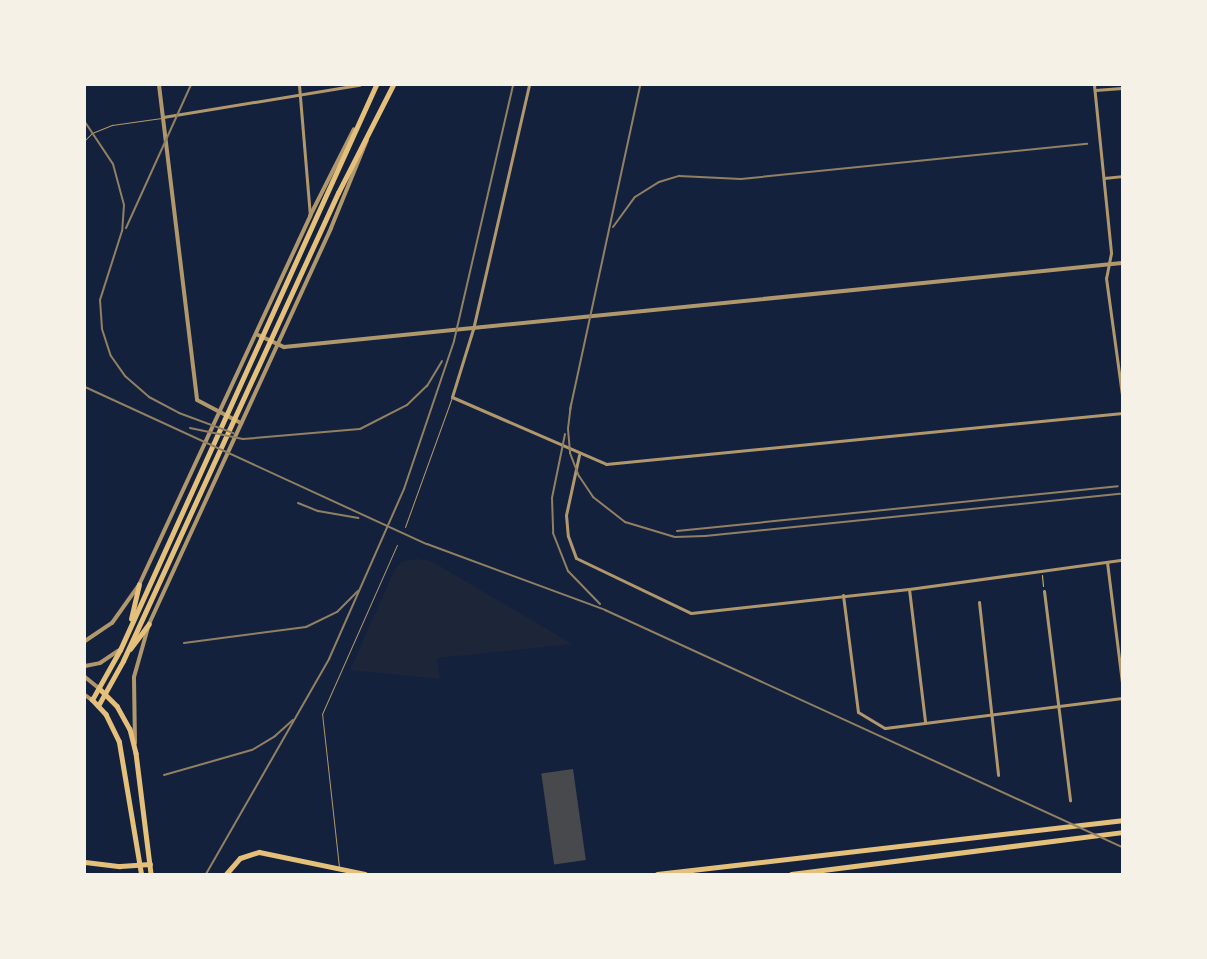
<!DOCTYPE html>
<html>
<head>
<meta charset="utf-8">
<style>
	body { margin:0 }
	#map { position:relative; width:1207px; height:959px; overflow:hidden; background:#14213d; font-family:"Noto Sans",sans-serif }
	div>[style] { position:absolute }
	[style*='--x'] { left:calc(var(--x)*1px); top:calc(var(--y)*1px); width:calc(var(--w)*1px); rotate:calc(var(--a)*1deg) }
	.green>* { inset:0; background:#1d2539 }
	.building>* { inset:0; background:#48494c; transform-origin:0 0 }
	.path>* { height:1px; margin:-0.5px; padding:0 0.5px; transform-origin:0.5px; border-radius:0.5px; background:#e5c07b }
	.service>* { height:1px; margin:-0.5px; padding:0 0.5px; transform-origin:0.5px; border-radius:0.5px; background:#b1986c }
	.minor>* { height:3px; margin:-1.5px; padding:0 1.5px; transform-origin:1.5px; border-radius:1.5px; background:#b1986c }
	.tertiary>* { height:4px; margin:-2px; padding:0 2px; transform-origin:2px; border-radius:2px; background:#b1986c }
	.secondary>* { height:4.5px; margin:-2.25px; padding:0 2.25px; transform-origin:2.25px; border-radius:2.25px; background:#e5c07b }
	.primary>* { height:5px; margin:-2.5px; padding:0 2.5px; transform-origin:2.5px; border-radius:2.5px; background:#e5c07b }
	.rail>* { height:2px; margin:-1px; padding:0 1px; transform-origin:1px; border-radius:1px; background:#918062 }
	span { translate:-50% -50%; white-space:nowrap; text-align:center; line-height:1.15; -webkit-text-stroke:4px #f6f1e7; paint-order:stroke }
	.frame { position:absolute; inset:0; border:86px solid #f6f1e7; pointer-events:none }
</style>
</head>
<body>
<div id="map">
	<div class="green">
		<i style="clip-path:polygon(418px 559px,431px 561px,572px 644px,437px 658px,440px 679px,350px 670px,395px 569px,403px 561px)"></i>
	</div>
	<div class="building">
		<i style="left:573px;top:769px;width:92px;height:32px;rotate:82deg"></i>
	</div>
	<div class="path">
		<i style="--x:1042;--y:575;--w:11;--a:85"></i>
	</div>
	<div class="service">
		<i style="--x:85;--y:140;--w:10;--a:-45"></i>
		<i style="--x:92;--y:133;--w:22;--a:-22"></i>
		<i style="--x:112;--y:125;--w:50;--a:-8"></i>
		<i style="--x:405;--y:527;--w:138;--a:-70.1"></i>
		<i style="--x:339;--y:867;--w:154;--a:-96.3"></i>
		<i style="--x:322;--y:714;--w:185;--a:-66.1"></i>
	</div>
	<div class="minor">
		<i style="--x:299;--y:85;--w:131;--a:85.2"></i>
		<i style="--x:529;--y:85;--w:250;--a:102.9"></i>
		<i style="--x:473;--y:329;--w:71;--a:107.2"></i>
		<i style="--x:452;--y:397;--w:168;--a:23.5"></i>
		<i style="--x:606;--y:464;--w:519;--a:-5.64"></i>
		<i style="--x:1094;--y:85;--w:169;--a:84.2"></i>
		<i style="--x:1111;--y:253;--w:25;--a:101"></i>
		<i style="--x:1106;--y:278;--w:118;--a:82.2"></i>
		<i style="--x:1095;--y:90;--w:27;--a:-4"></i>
		<i style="--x:163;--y:117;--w:199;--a:-9.3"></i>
		<i style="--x:1104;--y:178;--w:18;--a:-6"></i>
		<i style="--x:579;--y:455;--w:61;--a:102.2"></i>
		<i style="--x:566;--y:515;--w:21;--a:85"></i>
		<i style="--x:568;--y:536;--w:23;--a:70"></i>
		<i style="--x:576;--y:558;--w:127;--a:25.6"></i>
		<i style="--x:691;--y:613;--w:219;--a:-6.3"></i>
		<i style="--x:909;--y:589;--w:215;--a:-7.8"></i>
		<i style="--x:1107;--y:562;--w:122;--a:82.9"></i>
		<i style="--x:909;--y:589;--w:134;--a:83.1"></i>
		<i style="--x:1044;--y:591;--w:211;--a:82.9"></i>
		<i style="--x:843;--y:595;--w:118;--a:82.7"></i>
		<i style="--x:858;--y:712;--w:31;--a:31"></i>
		<i style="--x:885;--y:728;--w:239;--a:-7.2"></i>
		<i style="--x:979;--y:602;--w:174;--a:83.7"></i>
	</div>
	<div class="tertiary">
		<i style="--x:159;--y:85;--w:317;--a:83.1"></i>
		<i style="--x:197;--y:400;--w:50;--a:27.6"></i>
		<i style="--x:256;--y:334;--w:31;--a:25"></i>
		<i style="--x:284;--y:347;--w:842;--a:-5.72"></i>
		<i style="--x:85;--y:641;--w:32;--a:-34"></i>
		<i style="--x:112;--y:623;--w:47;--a:-54.6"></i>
		<i style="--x:139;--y:585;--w:407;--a:-65.1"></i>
		<i style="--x:310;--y:216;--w:97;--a:-63.2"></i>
		<i style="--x:85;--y:666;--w:15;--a:-11"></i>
		<i style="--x:100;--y:663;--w:22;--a:-34"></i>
		<i style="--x:85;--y:677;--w:19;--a:39"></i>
		<i style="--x:85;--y:695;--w:9;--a:36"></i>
		<i style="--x:135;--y:743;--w:66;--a:-90.9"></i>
		<i style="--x:134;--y:677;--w:55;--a:-74.2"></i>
		<i style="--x:149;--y:624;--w:436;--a:-65.3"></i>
		<i style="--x:331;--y:228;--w:95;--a:-67.8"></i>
	</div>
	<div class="secondary">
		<i style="--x:131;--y:619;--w:35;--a:-77"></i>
		<i style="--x:130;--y:649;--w:31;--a:-53"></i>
		<i style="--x:100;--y:689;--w:24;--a:45"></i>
		<i style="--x:117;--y:706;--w:26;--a:61"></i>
		<i style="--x:130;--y:729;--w:25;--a:76"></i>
		<i style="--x:136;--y:753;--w:122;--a:82.9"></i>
		<i style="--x:98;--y:706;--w:51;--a:-60.9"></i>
		<i style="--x:123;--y:661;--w:515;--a:-65.33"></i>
		<i style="--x:338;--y:193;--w:121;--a:-63"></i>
		<i style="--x:141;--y:874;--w:134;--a:-99.5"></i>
		<i style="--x:119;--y:742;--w:30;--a:-116"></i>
		<i style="--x:106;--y:715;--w:21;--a:-133"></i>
		<i style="--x:92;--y:700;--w:57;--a:-60.8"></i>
		<i style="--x:120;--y:650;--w:620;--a:-65.62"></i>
	</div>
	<div class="primary">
		<i style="--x:85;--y:862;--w:35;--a:7"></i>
		<i style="--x:120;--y:866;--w:30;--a:-4"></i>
		<i style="--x:226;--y:874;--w:21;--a:-49"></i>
		<i style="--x:240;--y:858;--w:20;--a:-18"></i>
		<i style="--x:259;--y:852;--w:108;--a:11.7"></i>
		<i style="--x:657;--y:874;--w:468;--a:-6.6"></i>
		<i style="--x:791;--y:874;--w:334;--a:-7.2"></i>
	</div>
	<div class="rail">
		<i style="--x:85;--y:122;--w:50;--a:56.3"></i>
		<i style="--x:113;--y:164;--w:42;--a:75"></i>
		<i style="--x:124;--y:205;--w:26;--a:94"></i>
		<i style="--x:122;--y:231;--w:72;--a:107.7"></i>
		<i style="--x:100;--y:300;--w:29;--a:86"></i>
		<i style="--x:102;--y:329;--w:28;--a:72"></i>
		<i style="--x:111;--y:356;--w:24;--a:55"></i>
		<i style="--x:125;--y:376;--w:32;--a:41"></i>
		<i style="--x:149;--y:397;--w:34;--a:28"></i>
		<i style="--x:179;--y:413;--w:58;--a:20.3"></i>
		<i style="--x:613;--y:227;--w:37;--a:-54"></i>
		<i style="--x:635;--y:197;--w:28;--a:-32"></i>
		<i style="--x:659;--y:182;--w:21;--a:-17"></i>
		<i style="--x:679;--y:176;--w:62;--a:2.8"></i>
		<i style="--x:741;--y:179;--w:348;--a:-5.8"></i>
		<i style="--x:126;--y:228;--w:157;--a:-65.6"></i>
		<i style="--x:85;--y:387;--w:376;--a:24.7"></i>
		<i style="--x:427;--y:544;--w:190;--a:20.3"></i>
		<i style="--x:605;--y:610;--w:569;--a:24.63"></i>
		<i style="--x:571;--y:404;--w:25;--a:97"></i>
		<i style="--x:568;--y:429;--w:24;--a:85"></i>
		<i style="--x:570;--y:453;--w:25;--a:69"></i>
		<i style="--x:579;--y:476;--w:25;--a:56"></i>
		<i style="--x:593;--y:497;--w:41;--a:38"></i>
		<i style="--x:625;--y:522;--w:52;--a:16.7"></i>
		<i style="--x:675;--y:537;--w:30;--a:-2"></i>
		<i style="--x:705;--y:536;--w:417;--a:-5.8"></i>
		<i style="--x:570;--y:410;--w:332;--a:-77.8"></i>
		<i style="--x:190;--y:428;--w:54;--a:11.7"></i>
		<i style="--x:243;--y:439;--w:117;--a:-4.9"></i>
		<i style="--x:360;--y:429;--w:53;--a:-27.1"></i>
		<i style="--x:407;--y:405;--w:28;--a:-44"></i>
		<i style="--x:427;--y:386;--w:29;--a:-59"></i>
		<i style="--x:565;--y:434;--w:65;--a:101.5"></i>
		<i style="--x:552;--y:498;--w:35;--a:88"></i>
		<i style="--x:553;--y:533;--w:41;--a:68.5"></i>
		<i style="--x:568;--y:571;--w:46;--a:45.9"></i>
		<i style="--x:298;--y:503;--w:22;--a:22"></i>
		<i style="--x:318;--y:511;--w:41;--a:9.9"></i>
		<i style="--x:677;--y:531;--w:443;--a:-5.8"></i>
		<i style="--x:184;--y:643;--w:123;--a:-7.5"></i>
		<i style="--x:306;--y:627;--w:34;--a:-26"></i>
		<i style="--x:337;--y:612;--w:30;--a:-45"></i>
		<i style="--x:164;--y:775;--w:91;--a:-15.9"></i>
		<i style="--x:252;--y:750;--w:27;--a:-31"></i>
		<i style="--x:275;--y:736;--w:24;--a:-42"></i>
		<i style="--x:206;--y:874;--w:248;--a:-60.2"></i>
		<i style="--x:329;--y:659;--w:186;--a:-66.2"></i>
		<i style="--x:404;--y:489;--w:156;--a:-71.3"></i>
		<i style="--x:454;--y:341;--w:263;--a:-77"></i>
	</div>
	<div class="frame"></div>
</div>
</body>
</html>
